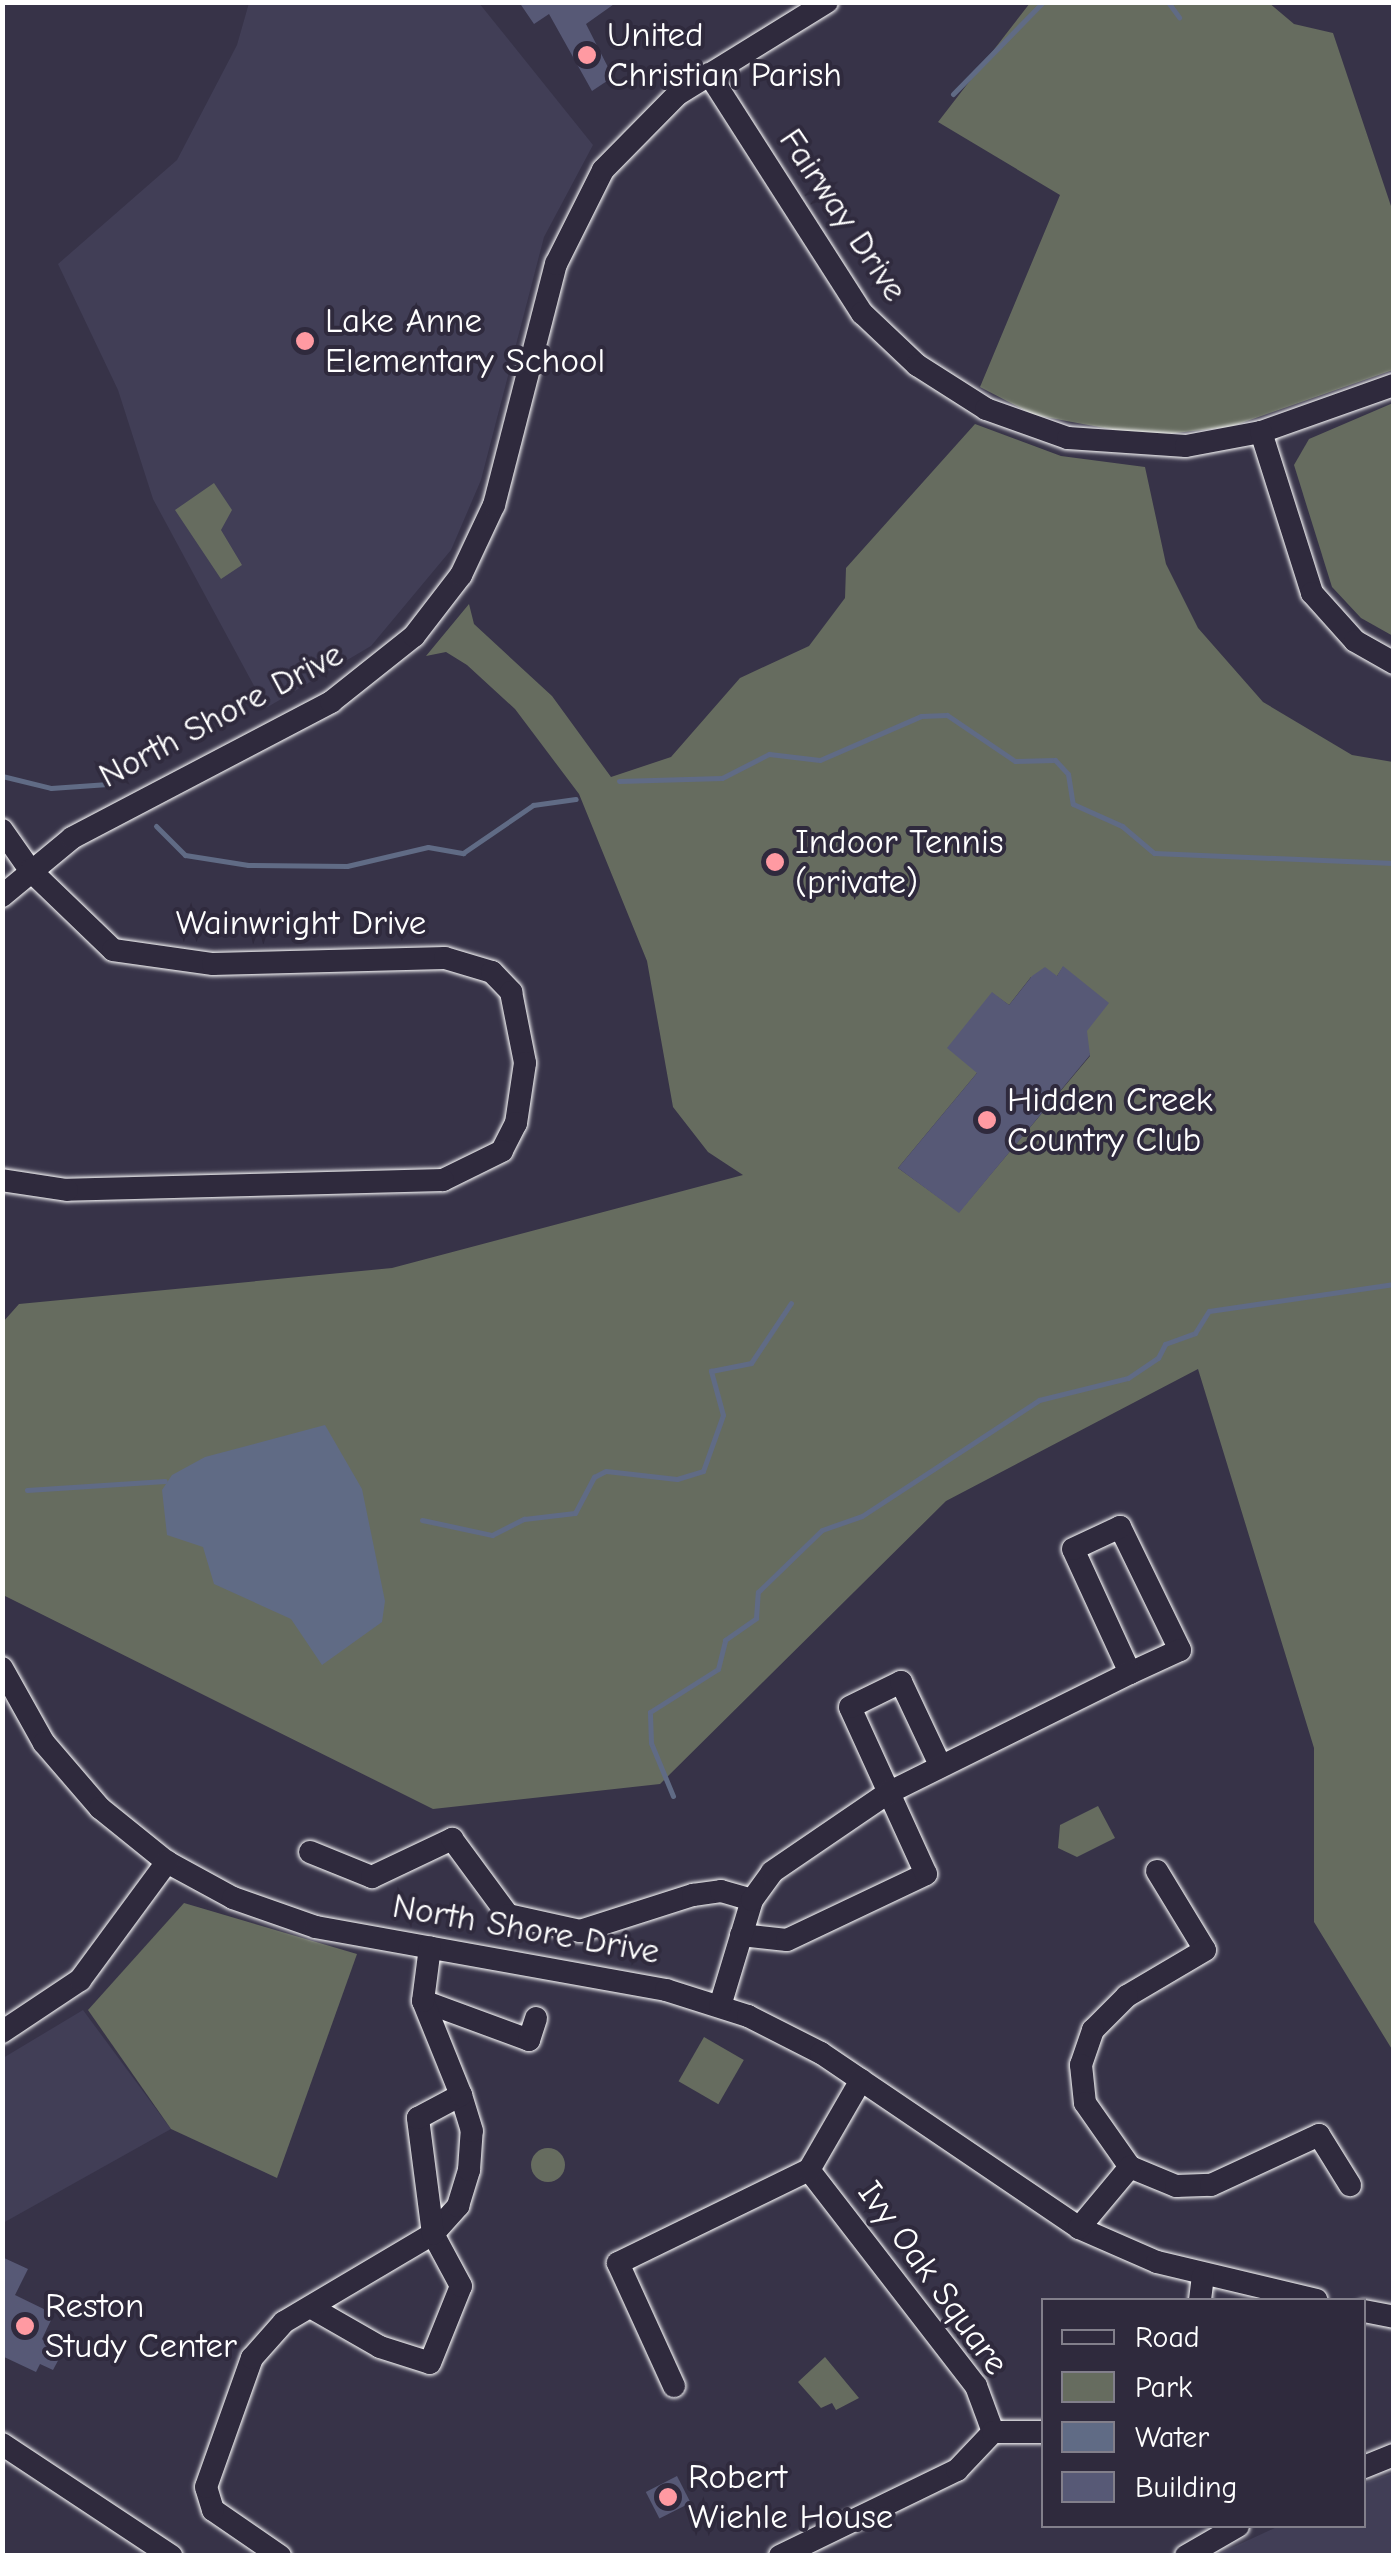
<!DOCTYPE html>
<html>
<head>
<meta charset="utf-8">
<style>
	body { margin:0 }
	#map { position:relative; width:1396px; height:2558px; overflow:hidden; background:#373348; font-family:"Comic Neue",sans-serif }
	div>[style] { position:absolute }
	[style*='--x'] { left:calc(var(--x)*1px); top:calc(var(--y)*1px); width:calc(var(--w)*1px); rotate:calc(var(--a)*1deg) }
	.built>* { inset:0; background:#413e56 }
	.green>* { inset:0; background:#666c5f; transform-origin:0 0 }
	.round { border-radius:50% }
	.water>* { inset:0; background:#606b85 }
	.stream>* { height:5px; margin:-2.5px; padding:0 2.5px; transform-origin:2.5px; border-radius:2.5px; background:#606b85 }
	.building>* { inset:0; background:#575976; transform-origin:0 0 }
	.roads { filter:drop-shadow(0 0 2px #fff) drop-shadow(0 0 2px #fff) }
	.minor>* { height:22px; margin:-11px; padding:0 11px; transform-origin:11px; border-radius:11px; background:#2f2a3d }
	.dots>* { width:28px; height:28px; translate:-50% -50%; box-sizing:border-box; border:5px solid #2f2a3d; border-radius:50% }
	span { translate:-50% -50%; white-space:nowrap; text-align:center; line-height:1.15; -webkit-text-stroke:8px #2f2a3d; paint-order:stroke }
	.poi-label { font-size:35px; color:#fff }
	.left { translate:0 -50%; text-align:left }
	.street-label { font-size:35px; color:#fff }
	.frame { position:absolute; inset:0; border:5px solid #fff; pointer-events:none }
	.legend { position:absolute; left:1041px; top:2298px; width:325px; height:230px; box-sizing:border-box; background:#2f2a3d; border:2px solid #827f8b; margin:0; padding:12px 18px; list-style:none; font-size:30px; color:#fff }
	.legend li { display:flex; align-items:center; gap:20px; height:50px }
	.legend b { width:50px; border:2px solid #827f8b }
</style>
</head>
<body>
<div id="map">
	<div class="built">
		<i style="clip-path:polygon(249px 3px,479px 3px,593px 145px,544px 237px,481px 480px,451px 550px,371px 646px,266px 708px,153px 499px,118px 390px,58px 264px,177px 160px,237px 45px)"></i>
		<i style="clip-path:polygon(83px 2010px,171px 2129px,3px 2223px,3px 2058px)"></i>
		<i style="clip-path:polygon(1393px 2473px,1393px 2555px,1216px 2555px,1279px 2526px,1364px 2526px,1364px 2483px)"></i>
	</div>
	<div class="green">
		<i style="clip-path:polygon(1030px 3px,1269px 3px,1294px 24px,1333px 33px,1393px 212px,1393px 370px,1230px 427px,1148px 436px,1034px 415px,980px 387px,1060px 195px,938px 122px)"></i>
		<i style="clip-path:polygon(1393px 403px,1393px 636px,1361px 618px,1332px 587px,1294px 465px,1309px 439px)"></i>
		<i style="clip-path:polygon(evenodd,975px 424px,1061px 456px,1145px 467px,1166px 564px,1198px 628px,1263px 702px,1352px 755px,1393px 762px,1393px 2051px,1314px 1922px,1314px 1748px,1198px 1369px,946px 1501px,660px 1784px,433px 1809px,3px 1595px,3px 1322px,19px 1304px,392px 1268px,743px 1175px,708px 1152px,673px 1107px,647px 961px,579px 794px,515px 709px,467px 665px,446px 652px,426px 656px,469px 604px,474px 624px,552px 696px,611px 777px,671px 757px,740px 678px,809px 646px,845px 598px,846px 568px,975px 424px,1063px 967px,1090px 1056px,959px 1212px,898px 1168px,977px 1073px,992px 993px,1009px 1005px,1031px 977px,1057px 976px,1063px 967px)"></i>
		<i style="clip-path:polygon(214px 483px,232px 510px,221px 530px,242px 565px,221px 579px,175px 510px)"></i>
		<i style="clip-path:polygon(1098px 1806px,1115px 1838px,1077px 1857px,1058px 1848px,1060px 1825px)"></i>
		<i style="clip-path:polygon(184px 1903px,357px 1954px,277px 2178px,171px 2129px,88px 2010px)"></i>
		<i style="left:704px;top:2037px;width:46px;height:51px;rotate:30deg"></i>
		<i class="round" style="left:531px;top:2148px;width:34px;height:34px"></i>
		<i style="clip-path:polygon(825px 2357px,859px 2398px,836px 2410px,832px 2403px,821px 2408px,798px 2382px)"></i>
	</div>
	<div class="water">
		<i style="clip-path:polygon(325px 1425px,362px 1489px,385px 1601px,382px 1622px,322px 1665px,291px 1619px,214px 1584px,203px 1547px,167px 1535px,162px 1490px,172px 1475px,205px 1457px)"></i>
	</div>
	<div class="stream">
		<i style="--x:1168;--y:2;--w:19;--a:54"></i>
		<i style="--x:953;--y:94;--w:129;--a:-45.6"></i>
		<i style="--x:2;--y:776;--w:50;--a:13.8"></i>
		<i style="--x:51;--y:788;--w:57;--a:-4"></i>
		<i style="--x:619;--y:781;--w:103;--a:-1.7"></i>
		<i style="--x:722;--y:778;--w:53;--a:-27.1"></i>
		<i style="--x:769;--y:754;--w:51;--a:6.7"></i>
		<i style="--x:820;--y:760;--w:110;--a:-23.5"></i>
		<i style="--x:921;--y:716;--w:26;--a:-2"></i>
		<i style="--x:947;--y:715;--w:82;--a:34.1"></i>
		<i style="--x:1015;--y:761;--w:40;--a:-1.4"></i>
		<i style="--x:1055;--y:760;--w:19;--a:47"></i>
		<i style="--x:1068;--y:774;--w:30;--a:81"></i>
		<i style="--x:1073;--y:804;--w:54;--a:24.2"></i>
		<i style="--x:1122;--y:826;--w:42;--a:40.2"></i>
		<i style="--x:1154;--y:853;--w:240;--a:2.4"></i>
		<i style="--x:156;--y:826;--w:41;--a:45"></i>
		<i style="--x:185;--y:855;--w:64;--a:9"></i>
		<i style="--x:248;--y:865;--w:99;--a:0.6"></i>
		<i style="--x:347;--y:866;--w:83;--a:-13.2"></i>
		<i style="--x:428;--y:847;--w:36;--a:10"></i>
		<i style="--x:463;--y:853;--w:85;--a:-34.4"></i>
		<i style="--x:533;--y:805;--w:43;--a:-7.9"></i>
		<i style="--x:27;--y:1490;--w:138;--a:-3.7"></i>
		<i style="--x:422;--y:1520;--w:72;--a:12.1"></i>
		<i style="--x:492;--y:1535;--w:36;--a:-27"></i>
		<i style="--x:524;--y:1519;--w:51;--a:-6.7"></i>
		<i style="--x:575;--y:1513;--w:41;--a:-62.2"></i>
		<i style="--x:594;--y:1477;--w:13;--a:-27"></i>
		<i style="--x:606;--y:1471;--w:71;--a:6.4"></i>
		<i style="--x:677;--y:1479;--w:27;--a:-17"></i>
		<i style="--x:703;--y:1471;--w:59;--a:-70.3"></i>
		<i style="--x:723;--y:1415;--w:46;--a:-105.3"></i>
		<i style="--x:711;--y:1371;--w:41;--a:-11.3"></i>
		<i style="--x:751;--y:1363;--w:72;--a:-56.3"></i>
		<i style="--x:673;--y:1796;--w:57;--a:-112.5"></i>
		<i style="--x:651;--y:1743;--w:31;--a:-92"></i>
		<i style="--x:650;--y:1712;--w:80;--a:-32.3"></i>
		<i style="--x:718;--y:1669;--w:30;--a:-76"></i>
		<i style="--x:725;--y:1640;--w:38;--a:-35"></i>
		<i style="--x:756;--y:1618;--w:26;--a:-86"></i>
		<i style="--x:758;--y:1592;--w:89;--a:-44.1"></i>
		<i style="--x:822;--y:1530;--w:42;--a:-19.3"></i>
		<i style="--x:862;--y:1516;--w:212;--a:-33.2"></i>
		<i style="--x:1039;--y:1400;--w:92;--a:-13.9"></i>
		<i style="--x:1128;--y:1378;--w:36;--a:-34"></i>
		<i style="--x:1158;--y:1358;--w:16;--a:-63"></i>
		<i style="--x:1165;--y:1344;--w:32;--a:-20"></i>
		<i style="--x:1195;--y:1333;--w:26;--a:-58"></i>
		<i style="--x:1209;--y:1311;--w:187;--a:-8.3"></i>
	</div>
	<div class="building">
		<i style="clip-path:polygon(519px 2px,617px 2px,586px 24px,613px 77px,592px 91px,549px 14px,534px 24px)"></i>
		<i style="clip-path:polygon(1063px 966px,1109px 1003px,1087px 1031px,1090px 1055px,959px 1213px,898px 1168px,977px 1073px,947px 1048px,992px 992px,1009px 1005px,1032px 976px,1045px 967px,1057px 976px)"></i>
		<i style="clip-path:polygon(2px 2257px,28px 2269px,15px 2295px,54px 2314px,42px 2339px,60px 2357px,53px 2370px,40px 2364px,36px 2372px,2px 2356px)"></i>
		<i style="left:677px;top:2476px;width:30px;height:35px;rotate:63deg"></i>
	</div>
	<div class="roads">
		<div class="minor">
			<i style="--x:709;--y:74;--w:284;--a:57.4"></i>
			<i style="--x:862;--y:313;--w:76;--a:43.4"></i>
			<i style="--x:917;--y:365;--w:82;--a:32.5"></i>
			<i style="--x:986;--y:409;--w:87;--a:19.5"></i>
			<i style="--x:1068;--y:438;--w:118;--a:3.9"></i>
			<i style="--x:1186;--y:446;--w:76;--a:-10.6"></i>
			<i style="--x:1261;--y:432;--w:141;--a:-19.5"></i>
			<i style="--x:1261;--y:432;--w:169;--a:72.4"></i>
			<i style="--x:1312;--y:593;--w:64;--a:48.1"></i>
			<i style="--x:1355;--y:641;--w:45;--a:29.4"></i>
			<i style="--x:2;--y:830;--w:49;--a:55"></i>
			<i style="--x:30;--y:870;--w:115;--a:43.9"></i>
			<i style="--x:113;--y:950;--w:101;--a:8"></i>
			<i style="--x:213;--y:964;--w:232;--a:-1.5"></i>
			<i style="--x:445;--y:958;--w:49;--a:16.6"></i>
			<i style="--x:492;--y:972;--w:28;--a:46"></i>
			<i style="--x:511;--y:992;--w:72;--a:78.8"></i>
			<i style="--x:525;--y:1063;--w:61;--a:98.5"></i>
			<i style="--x:516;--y:1123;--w:31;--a:117"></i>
			<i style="--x:502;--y:1151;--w:66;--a:153.8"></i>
			<i style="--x:443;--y:1180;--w:376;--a:178.5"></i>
			<i style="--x:67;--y:1190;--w:66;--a:-171.3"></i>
			<i style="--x:2;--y:896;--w:91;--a:-39.6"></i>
			<i style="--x:72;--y:838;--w:293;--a:-27.7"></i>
			<i style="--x:331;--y:702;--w:106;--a:-38.5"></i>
			<i style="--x:414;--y:636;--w:77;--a:-52.4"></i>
			<i style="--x:461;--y:575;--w:77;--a:-64.8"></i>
			<i style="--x:494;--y:505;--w:249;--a:-75.6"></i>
			<i style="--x:556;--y:264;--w:105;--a:-63.4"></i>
			<i style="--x:603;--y:170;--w:107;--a:-45.4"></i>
			<i style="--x:678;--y:94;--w:175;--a:-31.7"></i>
			<i style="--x:1120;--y:1527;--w:137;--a:64"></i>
			<i style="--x:1180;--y:1650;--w:55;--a:155.3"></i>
			<i style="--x:1130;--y:1673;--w:136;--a:-114.7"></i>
			<i style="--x:1073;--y:1549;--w:52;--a:-25.1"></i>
			<i style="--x:2;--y:1668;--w:86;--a:60.8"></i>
			<i style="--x:44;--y:1743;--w:86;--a:49.3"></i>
			<i style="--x:100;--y:1808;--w:86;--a:38.9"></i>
			<i style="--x:167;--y:1862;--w:75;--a:28.6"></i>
			<i style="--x:233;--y:1898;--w:88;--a:19.3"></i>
			<i style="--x:316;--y:1927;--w:356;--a:10.2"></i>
			<i style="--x:666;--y:1990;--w:86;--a:17.6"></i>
			<i style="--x:748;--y:2016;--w:82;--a:26.9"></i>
			<i style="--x:821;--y:2053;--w:312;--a:34.1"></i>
			<i style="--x:1079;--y:2228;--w:85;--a:23.6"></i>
			<i style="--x:1157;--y:2262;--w:164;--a:13.4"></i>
			<i style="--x:310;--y:1852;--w:67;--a:22"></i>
			<i style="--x:372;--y:1877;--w:89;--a:-25.4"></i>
			<i style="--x:452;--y:1839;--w:94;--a:53.6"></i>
			<i style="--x:508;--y:1915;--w:74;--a:12.5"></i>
			<i style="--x:580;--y:1931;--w:119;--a:-17.7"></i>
			<i style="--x:693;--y:1895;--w:28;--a:-8"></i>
			<i style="--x:721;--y:1891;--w:32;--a:16"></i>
			<i style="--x:1157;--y:1871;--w:92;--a:58.7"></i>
			<i style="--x:1205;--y:1950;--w:91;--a:149.5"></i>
			<i style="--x:1127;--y:1996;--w:48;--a:135"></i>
			<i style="--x:1093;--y:2030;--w:37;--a:109"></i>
			<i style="--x:1081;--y:2065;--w:38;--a:84"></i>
			<i style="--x:1085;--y:2103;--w:78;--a:54.9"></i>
			<i style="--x:1130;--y:2167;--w:50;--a:22.4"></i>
			<i style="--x:1176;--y:2186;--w:35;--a:-2"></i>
			<i style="--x:1211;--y:2185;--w:119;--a:-24.8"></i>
			<i style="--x:1319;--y:2135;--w:59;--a:58.2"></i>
			<i style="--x:741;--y:1935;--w:46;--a:6.2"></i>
			<i style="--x:787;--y:1940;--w:154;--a:-25.4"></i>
			<i style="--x:926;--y:1874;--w:183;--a:-114.5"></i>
			<i style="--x:850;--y:1707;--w:57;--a:-26.1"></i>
			<i style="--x:901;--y:1682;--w:92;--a:64.8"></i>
			<i style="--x:423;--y:2001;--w:113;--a:20.2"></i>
			<i style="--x:529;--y:2040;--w:23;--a:-72"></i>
			<i style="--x:720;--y:2006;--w:111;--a:-73.2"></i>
			<i style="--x:752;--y:1900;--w:34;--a:-54"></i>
			<i style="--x:772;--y:1872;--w:140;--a:-34.3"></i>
			<i style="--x:888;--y:1793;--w:270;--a:-26.4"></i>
			<i style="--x:2;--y:2032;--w:94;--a:-33.7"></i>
			<i style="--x:80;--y:1980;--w:147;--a:-53.6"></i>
			<i style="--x:809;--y:2170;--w:273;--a:52.3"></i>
			<i style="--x:976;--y:2386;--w:49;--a:69.7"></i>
			<i style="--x:1079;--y:2228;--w:80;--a:-50.1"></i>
			<i style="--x:1200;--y:2300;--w:24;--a:-83"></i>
			<i style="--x:312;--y:2308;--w:78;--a:29.8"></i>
			<i style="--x:380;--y:2347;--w:52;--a:17.7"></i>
			<i style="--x:430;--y:2363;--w:83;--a:-68.1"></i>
			<i style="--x:461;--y:2286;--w:59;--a:-118.3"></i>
			<i style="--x:433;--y:2234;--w:38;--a:-48"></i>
			<i style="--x:458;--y:2206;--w:38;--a:-73"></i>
			<i style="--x:469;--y:2170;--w:39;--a:-86"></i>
			<i style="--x:472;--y:2131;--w:38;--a:-107"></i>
			<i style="--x:1364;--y:2311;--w:31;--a:11"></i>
			<i style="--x:674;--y:2386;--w:135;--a:-114.5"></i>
			<i style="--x:618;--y:2263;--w:212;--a:-26"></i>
			<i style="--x:809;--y:2170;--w:104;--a:-60"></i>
			<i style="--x:2;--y:2444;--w:203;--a:33.5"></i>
			<i style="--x:1364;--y:2467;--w:32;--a:-22"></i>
			<i style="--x:280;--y:2556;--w:81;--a:-145.5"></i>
			<i style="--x:213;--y:2510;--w:24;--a:-107"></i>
			<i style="--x:206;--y:2487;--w:137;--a:-70.4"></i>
			<i style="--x:252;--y:2358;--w:48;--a:-48.4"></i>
			<i style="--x:284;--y:2322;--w:173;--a:-30.6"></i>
			<i style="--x:433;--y:2234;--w:117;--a:-97.4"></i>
			<i style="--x:418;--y:2118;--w:49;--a:-28.1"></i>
			<i style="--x:461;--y:2095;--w:101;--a:-112"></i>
			<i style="--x:423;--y:2001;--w:54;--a:-82.6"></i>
			<i style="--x:780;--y:2556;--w:197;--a:-25.9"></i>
			<i style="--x:957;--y:2470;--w:52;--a:-46.5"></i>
			<i style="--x:993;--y:2432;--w:51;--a:0"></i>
			<i style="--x:1186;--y:2556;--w:60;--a:-30"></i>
		</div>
	</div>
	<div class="dots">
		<i style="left:587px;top:55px;background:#ff9aa2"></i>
		<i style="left:305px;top:341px;background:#ff9aa2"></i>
		<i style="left:775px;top:862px;background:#ff9aa2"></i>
		<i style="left:987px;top:1120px;background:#ff9aa2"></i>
		<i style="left:25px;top:2326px;background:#ff9aa2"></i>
		<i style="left:668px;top:2497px;background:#ff9aa2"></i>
	</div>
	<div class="poi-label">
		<span class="left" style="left:607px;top:55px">United<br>Christian Parish</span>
		<span class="left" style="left:325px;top:341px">Lake Anne<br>Elementary School</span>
		<span class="left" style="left:795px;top:862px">Indoor Tennis<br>(private)</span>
		<span class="left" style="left:1007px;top:1120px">Hidden Creek<br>Country Club</span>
		<span class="left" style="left:45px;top:2326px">Reston<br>Study Center</span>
		<span class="left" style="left:688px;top:2497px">Robert<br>Wiehle House</span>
	</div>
	<div class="street-label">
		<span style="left:843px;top:215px;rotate:56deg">Fairway Drive</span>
		<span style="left:221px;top:715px;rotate:-28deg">North Shore Drive</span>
		<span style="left:301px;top:923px">Wainwright Drive</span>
		<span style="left:526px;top:1929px;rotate:10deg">North Shore Drive</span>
		<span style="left:933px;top:2278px;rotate:54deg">Ivy Oak Square</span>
	</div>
	<div class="frame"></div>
	<ul class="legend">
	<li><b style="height:12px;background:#2f2a3d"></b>Road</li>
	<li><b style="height:28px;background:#666c5f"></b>Park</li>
	<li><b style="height:28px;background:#606b85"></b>Water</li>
	<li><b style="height:28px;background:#575976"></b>Building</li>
	</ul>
</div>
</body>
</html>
